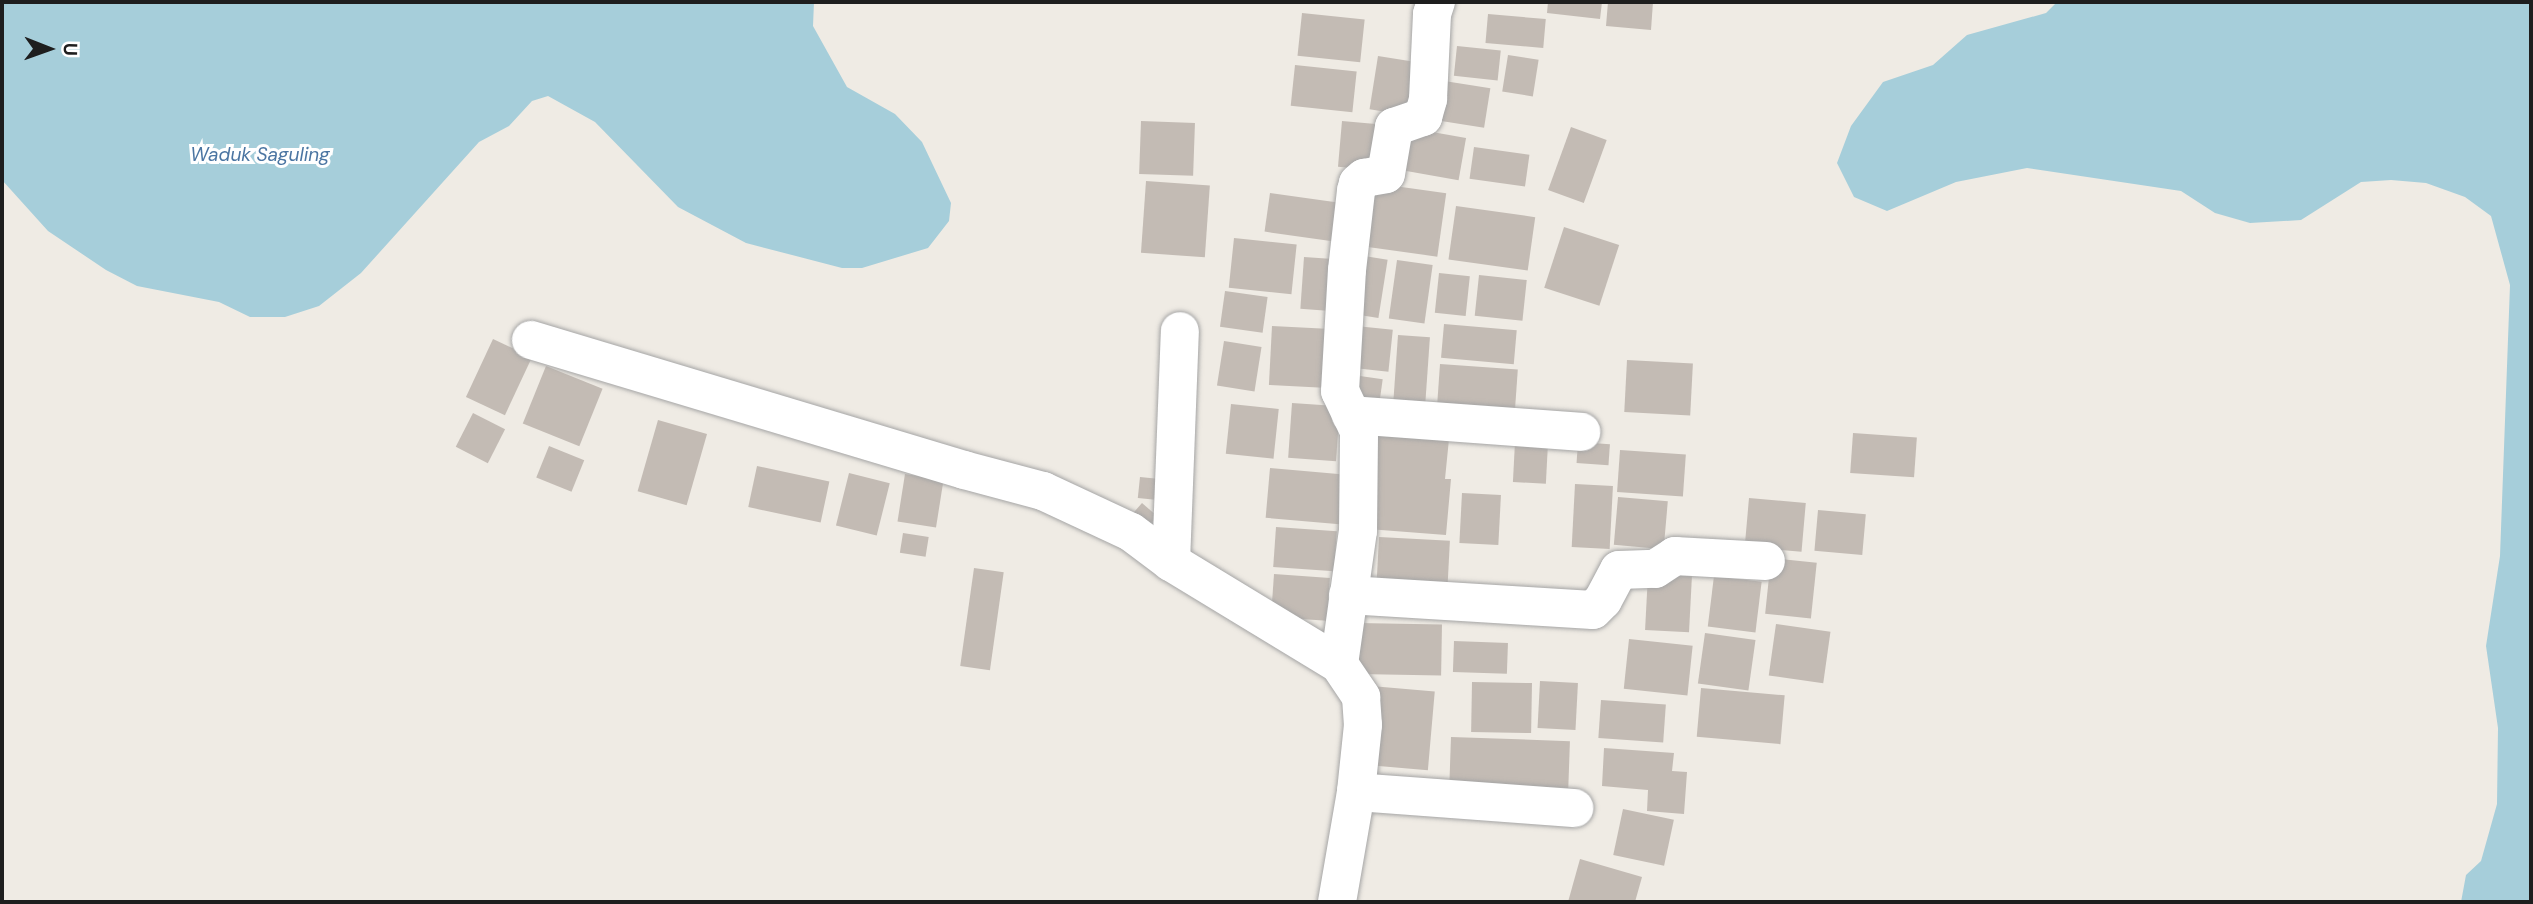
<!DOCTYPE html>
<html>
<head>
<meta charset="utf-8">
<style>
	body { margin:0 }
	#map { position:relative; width:2533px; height:904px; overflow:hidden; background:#efebe4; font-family:"DM Sans",sans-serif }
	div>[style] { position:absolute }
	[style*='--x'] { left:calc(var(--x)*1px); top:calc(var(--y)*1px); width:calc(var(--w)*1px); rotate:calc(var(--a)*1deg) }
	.water>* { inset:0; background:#a6ceda }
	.building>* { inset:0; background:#c3bbb4; transform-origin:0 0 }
	.roads { filter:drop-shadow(0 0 2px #a5a5a5) drop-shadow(0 0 2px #a5a5a5) }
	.minor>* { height:38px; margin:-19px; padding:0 19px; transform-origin:19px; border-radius:19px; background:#fff }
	span { translate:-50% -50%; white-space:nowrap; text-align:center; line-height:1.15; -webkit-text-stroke:6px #fff; paint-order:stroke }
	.water-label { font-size:19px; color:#4b75a2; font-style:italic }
	.frame { position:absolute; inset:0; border:4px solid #1e1e1e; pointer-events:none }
	.north { position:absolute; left:14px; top:14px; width:70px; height:70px; -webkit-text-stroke:5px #fff; paint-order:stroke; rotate:91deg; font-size:19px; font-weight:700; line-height:28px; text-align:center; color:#1e1e1e }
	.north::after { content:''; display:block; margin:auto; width:24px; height:32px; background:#1e1e1e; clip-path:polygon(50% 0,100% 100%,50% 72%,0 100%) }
</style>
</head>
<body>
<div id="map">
	<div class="water">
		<i style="clip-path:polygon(2px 2px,814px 2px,813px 26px,847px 87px,895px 114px,922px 142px,951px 203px,949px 221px,928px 248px,862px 268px,842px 268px,746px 243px,678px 207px,595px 122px,548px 96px,532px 101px,509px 126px,479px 142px,361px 273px,319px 306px,285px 317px,250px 317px,219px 302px,137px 286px,106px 270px,48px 231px,2px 180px)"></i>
		<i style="clip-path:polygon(2057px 2px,2531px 2px,2531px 902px,2461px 902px,2466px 875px,2481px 861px,2497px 804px,2498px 728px,2486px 646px,2500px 556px,2510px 285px,2491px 216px,2465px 197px,2426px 183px,2391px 180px,2361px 182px,2301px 220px,2250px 223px,2215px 213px,2181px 191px,2027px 168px,1956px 182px,1887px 211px,1854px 197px,1837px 163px,1851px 126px,1883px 82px,1933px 65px,1967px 35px,2046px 13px)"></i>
	</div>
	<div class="building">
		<i style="clip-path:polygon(1548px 2px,1602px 2px,1600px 19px,1547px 13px)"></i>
		<i style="clip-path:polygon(1608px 2px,1653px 2px,1651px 30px,1606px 26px)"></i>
		<i style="left:1302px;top:13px;width:63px;height:43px;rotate:6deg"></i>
		<i style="left:1488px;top:14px;width:58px;height:29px;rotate:5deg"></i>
		<i style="left:1457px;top:46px;width:44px;height:30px;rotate:6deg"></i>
		<i style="left:1508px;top:55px;width:31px;height:37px;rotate:9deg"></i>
		<i style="left:1378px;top:56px;width:46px;height:54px;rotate:9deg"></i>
		<i style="left:1295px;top:65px;width:62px;height:41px;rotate:6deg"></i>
		<i style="left:1438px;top:80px;width:53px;height:40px;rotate:9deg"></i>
		<i style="left:1141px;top:121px;width:54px;height:53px;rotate:2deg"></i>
		<i style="left:1342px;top:121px;width:45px;height:46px;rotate:5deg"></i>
		<i style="left:1404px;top:127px;width:63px;height:43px;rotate:10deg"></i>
		<i style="left:1571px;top:127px;width:38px;height:67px;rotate:20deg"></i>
		<i style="left:1474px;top:147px;width:56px;height:32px;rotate:8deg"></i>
		<i style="left:1146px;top:181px;width:64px;height:72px;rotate:4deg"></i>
		<i style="left:1366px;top:182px;width:81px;height:64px;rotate:8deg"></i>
		<i style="left:1270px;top:193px;width:81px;height:39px;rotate:8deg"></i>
		<i style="left:1456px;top:206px;width:80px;height:54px;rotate:8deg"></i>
		<i style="left:1564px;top:227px;width:58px;height:64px;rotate:18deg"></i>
		<i style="left:1234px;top:238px;width:63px;height:50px;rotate:6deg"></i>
		<i style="left:1358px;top:255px;width:30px;height:59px;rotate:9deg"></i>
		<i style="left:1304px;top:257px;width:40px;height:52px;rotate:4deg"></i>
		<i style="left:1397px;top:260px;width:36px;height:59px;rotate:8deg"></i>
		<i style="left:1439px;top:273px;width:31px;height:40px;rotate:6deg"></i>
		<i style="left:1479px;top:275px;width:48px;height:41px;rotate:6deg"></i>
		<i style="left:1225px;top:291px;width:43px;height:36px;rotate:8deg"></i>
		<i style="left:1444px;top:324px;width:73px;height:34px;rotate:5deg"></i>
		<i style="left:1272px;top:326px;width:64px;height:59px;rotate:3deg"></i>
		<i style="left:1356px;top:326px;width:37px;height:42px;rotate:6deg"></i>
		<i style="left:1398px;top:335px;width:32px;height:66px;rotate:4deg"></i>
		<i style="left:493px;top:339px;width:43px;height:64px;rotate:25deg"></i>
		<i style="left:1224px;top:341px;width:38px;height:45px;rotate:9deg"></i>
		<i style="left:1627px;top:360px;width:66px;height:52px;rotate:3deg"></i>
		<i style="left:1440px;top:364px;width:78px;height:42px;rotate:4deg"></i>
		<i style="left:546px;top:366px;width:61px;height:62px;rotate:22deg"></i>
		<i style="left:1353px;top:375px;width:30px;height:21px;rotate:8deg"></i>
		<i style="left:1292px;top:403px;width:48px;height:55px;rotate:4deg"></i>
		<i style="left:1231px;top:404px;width:48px;height:50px;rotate:6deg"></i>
		<i style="left:473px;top:413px;width:36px;height:38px;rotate:27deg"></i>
		<i style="left:658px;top:420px;width:51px;height:74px;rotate:16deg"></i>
		<i style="clip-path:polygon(1372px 422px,1450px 429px,1445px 479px,1451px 479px,1446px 535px,1368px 529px)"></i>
		<i style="left:1853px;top:433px;width:64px;height:40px;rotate:4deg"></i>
		<i style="left:1515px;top:442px;width:33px;height:40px;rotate:3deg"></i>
		<i style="left:1578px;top:442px;width:32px;height:21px;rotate:4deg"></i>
		<i style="left:549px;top:446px;width:38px;height:34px;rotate:22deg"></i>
		<i style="left:1620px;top:450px;width:66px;height:42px;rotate:4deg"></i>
		<i style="left:757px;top:466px;width:74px;height:42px;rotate:12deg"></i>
		<i style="left:1270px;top:468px;width:77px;height:50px;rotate:5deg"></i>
		<i style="left:849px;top:473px;width:42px;height:54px;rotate:14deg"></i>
		<i style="left:905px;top:474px;width:39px;height:48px;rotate:9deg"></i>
		<i style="left:1140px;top:477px;width:20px;height:21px;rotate:6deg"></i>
		<i style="left:1575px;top:484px;width:38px;height:63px;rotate:3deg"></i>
		<i style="left:1462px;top:493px;width:39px;height:50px;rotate:3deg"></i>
		<i style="left:1618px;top:497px;width:50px;height:48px;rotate:5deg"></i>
		<i style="left:1749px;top:498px;width:57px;height:49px;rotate:5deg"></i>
		<i style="left:1142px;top:503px;width:20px;height:18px;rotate:41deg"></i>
		<i style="left:1818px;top:510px;width:48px;height:41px;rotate:5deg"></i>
		<i style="left:1276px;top:527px;width:61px;height:40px;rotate:4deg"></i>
		<i style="left:903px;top:533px;width:26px;height:20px;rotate:9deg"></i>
		<i style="left:1379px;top:537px;width:71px;height:57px;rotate:3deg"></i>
		<i style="left:1771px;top:558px;width:46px;height:56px;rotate:6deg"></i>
		<i style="left:974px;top:568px;width:30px;height:99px;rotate:8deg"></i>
		<i style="left:1274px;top:574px;width:56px;height:43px;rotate:4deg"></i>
		<i style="left:1648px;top:574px;width:44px;height:56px;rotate:3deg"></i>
		<i style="left:1714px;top:576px;width:48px;height:51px;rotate:7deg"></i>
		<i style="left:1358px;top:623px;width:84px;height:51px;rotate:1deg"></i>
		<i style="left:1776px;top:624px;width:55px;height:52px;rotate:8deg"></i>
		<i style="left:1705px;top:633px;width:51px;height:51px;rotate:8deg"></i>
		<i style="left:1629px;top:639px;width:64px;height:50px;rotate:6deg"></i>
		<i style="left:1454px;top:641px;width:54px;height:31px;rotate:2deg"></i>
		<i style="left:1540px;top:681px;width:38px;height:47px;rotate:3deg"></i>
		<i style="left:1472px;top:682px;width:60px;height:50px;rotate:1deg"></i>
		<i style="left:1371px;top:686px;width:64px;height:79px;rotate:5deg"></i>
		<i style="left:1701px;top:688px;width:84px;height:49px;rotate:5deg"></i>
		<i style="left:1601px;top:700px;width:65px;height:38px;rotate:4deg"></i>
		<i style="left:1451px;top:737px;width:119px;height:47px;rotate:2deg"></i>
		<i style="clip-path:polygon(1604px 748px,1674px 753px,1672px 771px,1687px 772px,1684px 814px,1647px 811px,1648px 790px,1602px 786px)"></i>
		<i style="left:1623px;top:809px;width:52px;height:47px;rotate:12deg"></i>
		<i style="clip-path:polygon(1580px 859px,1642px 877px,1635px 902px,1568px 902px)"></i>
	</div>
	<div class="roads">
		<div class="minor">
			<i style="--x:531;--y:340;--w:452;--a:16.7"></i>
			<i style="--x:964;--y:470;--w:82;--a:14.9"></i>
			<i style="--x:1043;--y:491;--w:97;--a:25"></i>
			<i style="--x:1131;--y:532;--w:50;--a:36.9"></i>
			<i style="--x:1171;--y:562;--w:197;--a:31.3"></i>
			<i style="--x:1339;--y:664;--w:40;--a:56"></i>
			<i style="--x:1361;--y:697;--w:28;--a:86"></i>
			<i style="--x:1363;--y:725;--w:67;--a:96"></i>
			<i style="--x:1356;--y:792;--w:112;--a:99.8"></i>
			<i style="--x:1351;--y:415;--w:231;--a:4.2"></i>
			<i style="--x:1171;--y:562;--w:231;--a:-87.8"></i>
			<i style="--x:1348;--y:595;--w:245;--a:3.5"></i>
			<i style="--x:1593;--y:610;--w:14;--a:-45"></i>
			<i style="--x:1603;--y:600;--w:34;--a:-62"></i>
			<i style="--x:1619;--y:570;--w:36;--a:-2"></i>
			<i style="--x:1655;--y:569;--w:24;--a:-33"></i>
			<i style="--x:1675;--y:556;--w:91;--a:3.1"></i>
			<i style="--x:1339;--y:664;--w:134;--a:-81.9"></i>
			<i style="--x:1358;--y:531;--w:100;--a:-89.4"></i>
			<i style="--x:1359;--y:431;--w:44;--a:-115.4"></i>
			<i style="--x:1340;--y:391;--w:121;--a:-86.7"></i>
			<i style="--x:1347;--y:270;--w:80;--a:-83.5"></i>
			<i style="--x:1356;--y:191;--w:8;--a:-76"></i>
			<i style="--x:1358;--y:183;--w:8;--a:-40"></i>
			<i style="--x:1364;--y:178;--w:22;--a:-10"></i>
			<i style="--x:1386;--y:174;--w:48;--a:-80.3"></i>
			<i style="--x:1394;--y:127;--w:31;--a:-19"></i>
			<i style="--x:1423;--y:117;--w:19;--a:-74"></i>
			<i style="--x:1428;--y:99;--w:85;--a:-87.3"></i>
			<i style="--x:1432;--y:14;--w:13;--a:-72"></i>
			<i style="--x:1356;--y:792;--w:219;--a:4.2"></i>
		</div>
	</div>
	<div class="water-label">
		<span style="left:260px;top:155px">Waduk Saguling</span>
	</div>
	<div class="frame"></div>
	<div class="north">U</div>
</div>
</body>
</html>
